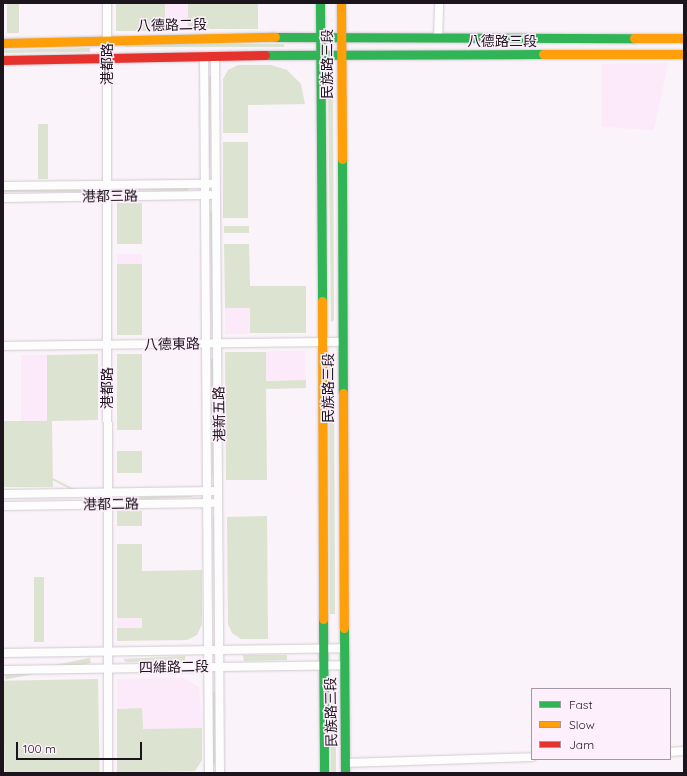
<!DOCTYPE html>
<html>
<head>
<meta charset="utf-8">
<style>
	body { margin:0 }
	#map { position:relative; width:687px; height:776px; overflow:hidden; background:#faf3f9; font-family:Quicksand,"Noto Sans TC",sans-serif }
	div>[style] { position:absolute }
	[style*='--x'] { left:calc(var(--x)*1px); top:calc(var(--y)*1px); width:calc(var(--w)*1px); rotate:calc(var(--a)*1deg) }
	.built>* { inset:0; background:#fceafb; transform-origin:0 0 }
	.green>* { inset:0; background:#dce3d1; transform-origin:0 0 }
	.roads { filter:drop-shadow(0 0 1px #d1cad0) drop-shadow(0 0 1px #d1cad0) }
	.street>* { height:8px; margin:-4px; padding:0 4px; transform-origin:4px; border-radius:4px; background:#fefdfe }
	.fast>* { height:9px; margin:-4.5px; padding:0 4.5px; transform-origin:4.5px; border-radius:4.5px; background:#30b455 }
	.slow>* { height:9px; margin:-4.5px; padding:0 4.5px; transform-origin:4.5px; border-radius:4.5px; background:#ff9f0a }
	.jam>* { height:9px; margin:-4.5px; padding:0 4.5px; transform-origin:4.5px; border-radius:4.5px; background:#e5322d }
	span { translate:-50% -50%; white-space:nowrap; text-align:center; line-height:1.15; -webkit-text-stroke:3px #fdf0fc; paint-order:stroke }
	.street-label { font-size:14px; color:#1d151d }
	.frame { position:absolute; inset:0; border:4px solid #1d151d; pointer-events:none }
	.legend { position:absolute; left:531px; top:688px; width:140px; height:72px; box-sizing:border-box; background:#fdf0fc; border:1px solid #a398a3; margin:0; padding:5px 7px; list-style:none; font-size:12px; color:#1d151d }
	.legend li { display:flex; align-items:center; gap:8px; height:20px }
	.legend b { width:20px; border:1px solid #a398a3 }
	.scale { position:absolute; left:16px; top:742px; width:126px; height:18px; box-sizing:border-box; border:2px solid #1d151d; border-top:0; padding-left:5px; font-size:12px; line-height:14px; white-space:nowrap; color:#1d151d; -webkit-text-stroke:3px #fdf0fc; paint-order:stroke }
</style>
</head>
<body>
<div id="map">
	<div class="built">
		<i style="left:165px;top:3px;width:23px;height:26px"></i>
		<i style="clip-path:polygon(668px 63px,654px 130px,602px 127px,601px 64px)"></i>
		<i style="left:117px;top:254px;width:25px;height:10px"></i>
		<i style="left:225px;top:308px;width:25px;height:26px"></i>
		<i style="left:306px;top:351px;width:29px;height:40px;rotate:90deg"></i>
		<i style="left:21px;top:355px;width:26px;height:66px"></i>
		<i style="left:117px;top:618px;width:25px;height:10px"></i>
		<i style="clip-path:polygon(183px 678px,199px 687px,202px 728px,142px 729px,142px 708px,117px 709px,117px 679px)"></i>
	</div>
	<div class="green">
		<i style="left:7px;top:3px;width:12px;height:30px"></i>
		<i style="left:116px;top:3px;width:49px;height:28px"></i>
		<i style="left:188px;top:3px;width:70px;height:26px"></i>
		<i style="left:284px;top:44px;width:3px;height:159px;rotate:90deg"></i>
		<i style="clip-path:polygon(90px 48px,90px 52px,3px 53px,3px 50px)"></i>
		<i style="clip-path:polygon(238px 65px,271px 65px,287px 70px,301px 84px,305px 104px,248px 105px,248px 133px,223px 133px,223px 79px,228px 70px)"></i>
		<i style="clip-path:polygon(209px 76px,211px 76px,210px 168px,209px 167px)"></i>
		<i style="clip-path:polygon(328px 91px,333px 91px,334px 320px,331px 322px)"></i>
		<i style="left:38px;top:124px;width:10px;height:55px"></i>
		<i style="left:223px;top:142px;width:25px;height:76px"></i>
		<i style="clip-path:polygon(188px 188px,188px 191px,123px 190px,124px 189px)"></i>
		<i style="left:91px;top:190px;width:2px;height:88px;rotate:90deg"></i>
		<i style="left:117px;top:203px;width:25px;height:41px"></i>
		<i style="clip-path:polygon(212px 211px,213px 326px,212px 328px,210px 212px)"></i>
		<i style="left:224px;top:226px;width:25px;height:7px"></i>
		<i style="clip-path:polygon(224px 244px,249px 244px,250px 286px,306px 286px,306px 333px,250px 333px,250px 308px,225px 308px)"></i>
		<i style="left:117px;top:264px;width:25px;height:71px"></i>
		<i style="clip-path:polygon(225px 352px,266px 352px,266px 381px,306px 380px,306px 388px,266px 389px,267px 480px,226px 480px)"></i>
		<i style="clip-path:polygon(98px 354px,98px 420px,52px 421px,53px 487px,3px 487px,3px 421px,47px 421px,47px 355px)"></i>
		<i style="left:117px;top:354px;width:25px;height:76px"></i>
		<i style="clip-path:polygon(211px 359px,214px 359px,213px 476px,212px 474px)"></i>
		<i style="clip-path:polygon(332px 360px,334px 363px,335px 614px,330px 614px,329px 363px)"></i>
		<i style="left:117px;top:451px;width:25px;height:22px"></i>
		<i style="clip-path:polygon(124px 497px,192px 496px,193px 497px,124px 500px)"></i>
		<i style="left:92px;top:498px;width:2px;height:89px;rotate:117deg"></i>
		<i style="left:117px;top:511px;width:25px;height:15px"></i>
		<i style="clip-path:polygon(267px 516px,268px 639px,241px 639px,232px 633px,228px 624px,227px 517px)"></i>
		<i style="left:214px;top:518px;width:108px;height:1px;rotate:89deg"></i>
		<i style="clip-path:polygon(117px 544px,142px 544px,142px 571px,202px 570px,202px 624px,197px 635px,187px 640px,117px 641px,117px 628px,142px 628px,142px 618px,117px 618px)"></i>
		<i style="left:34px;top:577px;width:10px;height:65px"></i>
		<i style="clip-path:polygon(243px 655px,287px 655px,287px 660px,244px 661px)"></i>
		<i style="clip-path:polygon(185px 656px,185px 661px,126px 662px,123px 659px)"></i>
		<i style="left:90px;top:658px;width:5px;height:87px;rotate:79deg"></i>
		<i style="left:98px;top:679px;width:94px;height:95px;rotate:89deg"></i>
		<i style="left:213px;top:692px;width:2px;height:73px"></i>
		<i style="left:331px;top:701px;width:5px;height:72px"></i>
		<i style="clip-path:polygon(142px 708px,143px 729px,202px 728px,202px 760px,195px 771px,117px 773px,117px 709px)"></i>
	</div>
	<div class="roads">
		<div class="street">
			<i style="--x:107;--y:3;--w:770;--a:89.93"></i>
			<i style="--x:438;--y:38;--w:35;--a:-88"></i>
			<i style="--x:204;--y:56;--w:717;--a:89.6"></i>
			<i style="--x:215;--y:56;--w:717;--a:89.6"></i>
			<i style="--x:3;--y:186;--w:207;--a:-0.6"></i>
			<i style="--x:3;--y:198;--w:207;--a:-0.8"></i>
			<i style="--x:3;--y:346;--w:339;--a:-0.7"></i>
			<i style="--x:3;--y:494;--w:210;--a:-0.8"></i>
			<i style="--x:3;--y:506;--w:209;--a:-0.8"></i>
			<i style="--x:3;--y:653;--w:341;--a:-0.8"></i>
			<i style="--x:3;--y:670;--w:341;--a:-0.8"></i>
			<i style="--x:670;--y:752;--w:14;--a:-4"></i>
			<i style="--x:345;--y:763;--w:187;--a:-1.8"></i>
		</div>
		<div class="fast">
			<i style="--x:320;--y:3;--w:298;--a:89.6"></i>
			<i style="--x:275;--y:37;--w:359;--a:0.2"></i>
			<i style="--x:265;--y:55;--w:278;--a:-0.2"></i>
			<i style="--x:342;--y:159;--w:234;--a:89.8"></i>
			<i style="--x:323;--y:619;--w:154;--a:89.6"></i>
			<i style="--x:344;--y:628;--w:145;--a:89.6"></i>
		</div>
		<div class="slow">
			<i style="--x:341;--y:3;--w:156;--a:89.6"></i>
			<i style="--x:634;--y:38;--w:50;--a:0"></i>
			<i style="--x:3;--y:43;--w:272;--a:-1.3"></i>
			<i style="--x:543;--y:54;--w:141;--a:0"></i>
			<i style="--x:322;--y:301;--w:318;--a:89.8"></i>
			<i style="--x:343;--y:393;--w:235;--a:89.8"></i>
		</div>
		<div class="jam">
			<i style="--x:3;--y:60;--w:262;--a:-1.1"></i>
		</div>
	</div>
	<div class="street-label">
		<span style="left:172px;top:25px;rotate:-1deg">八德路二段</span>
		<span style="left:502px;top:41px">八德路三段</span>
		<span style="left:107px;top:64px;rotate:-90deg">港都路</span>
		<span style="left:327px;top:64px;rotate:-90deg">民族路三段</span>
		<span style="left:110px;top:196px;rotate:-1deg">港都三路</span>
		<span style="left:172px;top:344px;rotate:-1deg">八德東路</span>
		<span style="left:107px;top:388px;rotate:-90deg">港都路</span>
		<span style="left:328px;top:388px;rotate:-90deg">民族路三段</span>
		<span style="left:219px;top:414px;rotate:-91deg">港新五路</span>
		<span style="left:111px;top:504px;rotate:-1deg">港都二路</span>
		<span style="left:174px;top:667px;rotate:-1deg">四維路二段</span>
		<span style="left:331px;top:712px;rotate:-91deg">民族路三段</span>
	</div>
	<div class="frame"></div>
	<ul class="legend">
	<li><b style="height:5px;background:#30b455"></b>Fast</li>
	<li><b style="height:5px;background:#ff9f0a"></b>Slow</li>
	<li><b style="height:5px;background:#e5322d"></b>Jam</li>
	</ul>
	<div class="scale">100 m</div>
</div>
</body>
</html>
